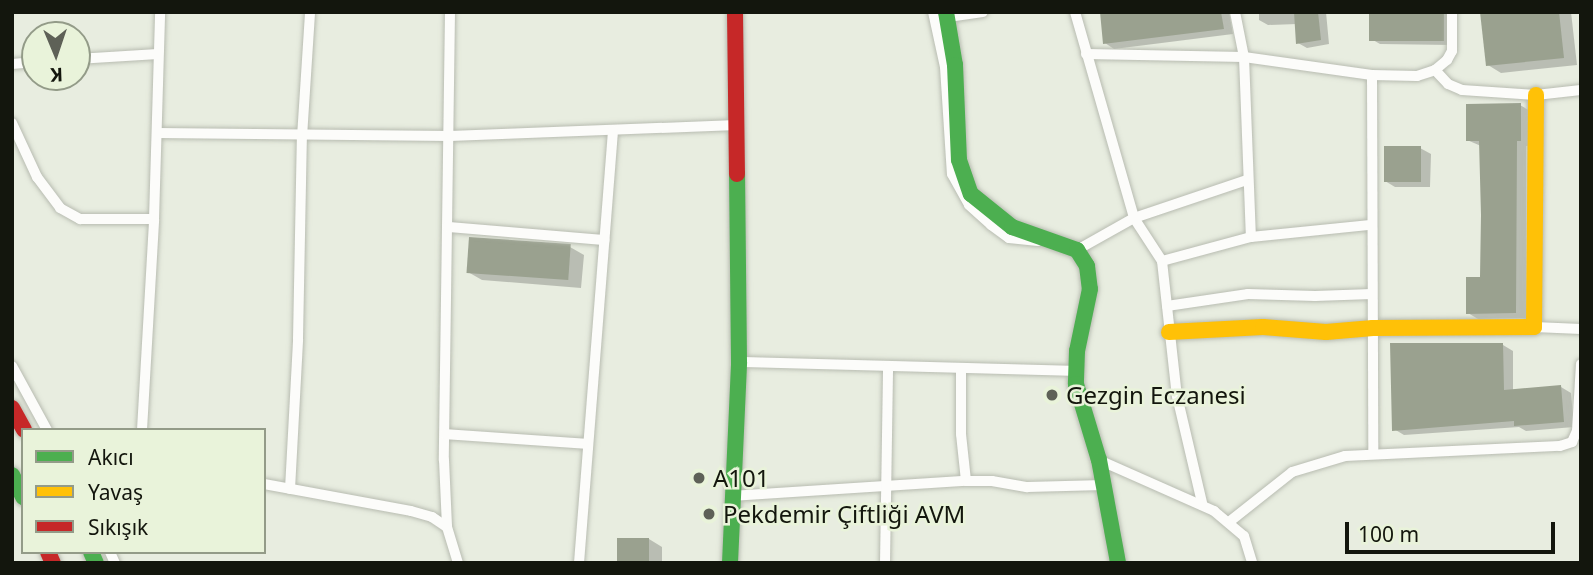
<!DOCTYPE html>
<html>
<head>
<meta charset="utf-8">
<style>
	body { margin:0 }
	#map { position:relative; width:1593px; height:575px; overflow:hidden; background:#e8ede0; font-family:"Noto Sans",sans-serif }
	div>[style] { position:absolute }
	[style*='--x'] { left:calc(var(--x)*1px); top:calc(var(--y)*1px); width:calc(var(--w)*1px); rotate:calc(var(--a)*1deg) }
	.shadow>* { inset:0; background:#0003 }
	.building>* { inset:0; background:#9aa18f; transform-origin:0 0 }
	.roads { filter:drop-shadow(0 0 2px #b8bcb1) drop-shadow(0 0 2px #b8bcb1) }
	.street>* { height:10px; margin:-5px; padding:0 5px; transform-origin:5px; border-radius:5px; background:#fcfcfa }
	.fast>* { height:16px; margin:-8px; padding:0 8px; transform-origin:8px; border-radius:8px; background:#4caf50 }
	.slow>* { height:16px; margin:-8px; padding:0 8px; transform-origin:8px; border-radius:8px; background:#ffc107 }
	.jam>* { height:16px; margin:-8px; padding:0 8px; transform-origin:8px; border-radius:8px; background:#c62828 }
	.dots>* { width:19px; height:19px; translate:-50% -50%; box-sizing:border-box; border:4px solid #e9f3da; border-radius:50% }
	span { translate:-50% -50%; white-space:nowrap; text-align:center; line-height:1.15; -webkit-text-stroke:5px #e9f3da; paint-order:stroke }
	.poi-label { font-size:24px; color:#13160d }
	.left { translate:0 -50%; text-align:left }
	.frame { position:absolute; inset:0; border:14px solid #13160d; pointer-events:none }
	.legend { position:absolute; left:21px; top:428px; width:245px; height:126px; box-sizing:border-box; background:#e9f3da; border:2px solid #939b88; margin:0; padding:9px 12px; list-style:none; font-size:21px; color:#13160d }
	.legend li { display:flex; align-items:center; gap:14px; height:35px }
	.legend b { width:35px; border:2px solid #939b88 }
	.north { position:absolute; left:21px; top:21px; width:70px; height:70px; box-sizing:border-box; background:#e9f3da; border:2px solid #939b88; border-radius:50%; rotate:178deg; font-size:19px; font-weight:700; line-height:28px; text-align:center; color:#13160d }
	.north::after { content:''; display:block; margin:auto; width:24px; height:32px; background:#5e6157; clip-path:polygon(50% 0,100% 100%,50% 72%,0 100%) }
	.scale { position:absolute; left:1345px; top:522px; width:210px; height:32px; box-sizing:border-box; border:4px solid #13160d; border-top:0; padding-left:9px; font-size:21px; line-height:24px; white-space:nowrap; color:#13160d; -webkit-text-stroke:5px #e9f3da; paint-order:stroke }
</style>
</head>
<body>
<div id="map">
	<div class="shadow">
		<i style="clip-path:polygon(1101px 12px,1229px 12px,1233px 34px,1114px 49px,1105px 43px)"></i>
		<i style="clip-path:polygon(1259px 12px,1326px 12px,1329px 44px,1307px 48px,1298px 43px,1297px 24px,1268px 25px,1259px 20px)"></i>
		<i style="clip-path:polygon(1371px 12px,1449px 12px,1451px 45px,1380px 44px,1373px 40px)"></i>
		<i style="clip-path:polygon(1482px 12px,1571px 12px,1577px 65px,1501px 73px,1488px 65px)"></i>
		<i style="clip-path:polygon(1520px 105px,1530px 111px,1530px 146px,1526px 146px,1526px 318px,1478px 319px,1468px 313px,1482px 279px,1481px 146px,1467px 140px)"></i>
		<i style="clip-path:polygon(1420px 148px,1431px 154px,1430px 187px,1395px 187px,1385px 181px)"></i>
		<i style="clip-path:polygon(570px 247px,584px 255px,581px 288px,482px 280px,468px 272px)"></i>
		<i style="clip-path:polygon(1503px 345px,1513px 351px,1513px 391px,1561px 387px,1571px 393px,1574px 427px,1526px 431px,1519px 427px,1404px 435px,1394px 429px)"></i>
		<i style="clip-path:polygon(649px 539px,662px 547px,662px 563px,619px 563px)"></i>
	</div>
	<div class="building">
		<i style="clip-path:polygon(1100px 12px,1221px 12px,1224px 29px,1103px 44px)"></i>
		<i style="clip-path:polygon(1294px 12px,1318px 12px,1321px 40px,1296px 44px)"></i>
		<i style="left:1369px;top:12px;width:75px;height:29px"></i>
		<i style="clip-path:polygon(1480px 12px,1559px 12px,1564px 58px,1486px 66px)"></i>
		<i style="clip-path:polygon(1521px 103px,1521px 141px,1517px 141px,1516px 313px,1466px 314px,1466px 277px,1480px 277px,1481px 215px,1479px 141px,1466px 141px,1466px 104px)"></i>
		<i style="left:1384px;top:146px;width:37px;height:36px"></i>
		<i style="left:469px;top:237px;width:102px;height:36px;rotate:4deg"></i>
		<i style="clip-path:polygon(1390px 343px,1503px 343px,1504px 390px,1561px 385px,1564px 422px,1514px 426px,1514px 421px,1392px 431px)"></i>
		<i style="left:617px;top:538px;width:32px;height:25px"></i>
	</div>
	<div class="roads">
		<div class="street">
			<i style="--x:450;--y:12;--w:448;--a:90.8"></i>
			<i style="--x:444;--y:460;--w:67;--a:87.4"></i>
			<i style="--x:447;--y:527;--w:38;--a:73"></i>
			<i style="--x:933;--y:12;--w:56;--a:77.7"></i>
			<i style="--x:945;--y:67;--w:107;--a:86.3"></i>
			<i style="--x:952;--y:174;--w:35;--a:61"></i>
			<i style="--x:969;--y:205;--w:30;--a:42"></i>
			<i style="--x:991;--y:225;--w:22;--a:36"></i>
			<i style="--x:1009;--y:238;--w:29;--a:6"></i>
			<i style="--x:1075;--y:12;--w:214;--a:74"></i>
			<i style="--x:1134;--y:218;--w:51;--a:56.9"></i>
			<i style="--x:1162;--y:261;--w:136;--a:83.7"></i>
			<i style="--x:1177;--y:396;--w:110;--a:76.8"></i>
			<i style="--x:1235;--y:12;--w:46;--a:78.7"></i>
			<i style="--x:1244;--y:57;--w:180;--a:87.8"></i>
			<i style="--x:948;--y:17;--w:35;--a:-8"></i>
			<i style="--x:1086;--y:54;--w:158;--a:1.1"></i>
			<i style="--x:1244;--y:57;--w:129;--a:8"></i>
			<i style="--x:1372;--y:75;--w:45;--a:1.3"></i>
			<i style="--x:1417;--y:76;--w:19;--a:-18"></i>
			<i style="--x:1435;--y:70;--w:16;--a:-40"></i>
			<i style="--x:1447;--y:60;--w:10;--a:-61"></i>
			<i style="--x:1452;--y:51;--w:39;--a:-90"></i>
			<i style="--x:77;--y:59;--w:81;--a:-3.5"></i>
			<i style="--x:12;--y:64;--w:23;--a:-5"></i>
			<i style="--x:1435;--y:70;--w:19;--a:47"></i>
			<i style="--x:1448;--y:84;--w:15;--a:23"></i>
			<i style="--x:1462;--y:90;--w:74;--a:3.9"></i>
			<i style="--x:1536;--y:95;--w:45;--a:-6.3"></i>
			<i style="--x:1372;--y:75;--w:379;--a:89.8"></i>
			<i style="--x:12;--y:123;--w:60;--a:65.2"></i>
			<i style="--x:37;--y:177;--w:39;--a:53"></i>
			<i style="--x:60;--y:208;--w:23;--a:29"></i>
			<i style="--x:80;--y:219;--w:74;--a:0"></i>
			<i style="--x:157;--y:133;--w:293;--a:0.6"></i>
			<i style="--x:450;--y:136;--w:287;--a:-2.2"></i>
			<i style="--x:448;--y:227;--w:157;--a:4.8"></i>
			<i style="--x:1077;--y:250;--w:65;--a:-29.3"></i>
			<i style="--x:1134;--y:218;--w:119;--a:-18.6"></i>
			<i style="--x:1162;--y:261;--w:92;--a:-15.1"></i>
			<i style="--x:1251;--y:237;--w:120;--a:-5.8"></i>
			<i style="--x:1167;--y:306;--w:82;--a:-8.4"></i>
			<i style="--x:1248;--y:294;--w:67;--a:1.7"></i>
			<i style="--x:1315;--y:296;--w:57;--a:-2"></i>
			<i style="--x:1534;--y:327;--w:47;--a:2.4"></i>
			<i style="--x:739;--y:362;--w:335;--a:1.5"></i>
			<i style="--x:12;--y:366;--w:73;--a:61.3"></i>
			<i style="--x:961;--y:368;--w:66;--a:90"></i>
			<i style="--x:961;--y:434;--w:47;--a:83.9"></i>
			<i style="--x:142;--y:430;--w:211;--a:-86.7"></i>
			<i style="--x:154;--y:219;--w:207;--a:-88.3"></i>
			<i style="--x:445;--y:434;--w:143;--a:4"></i>
			<i style="--x:1099;--y:460;--w:126;--a:23.9"></i>
			<i style="--x:1214;--y:511;--w:39;--a:40"></i>
			<i style="--x:1244;--y:536;--w:28;--a:73"></i>
			<i style="--x:264;--y:484;--w:149;--a:10.4"></i>
			<i style="--x:411;--y:511;--w:22;--a:16"></i>
			<i style="--x:432;--y:517;--w:18;--a:34"></i>
			<i style="--x:290;--y:489;--w:150;--a:-86.9"></i>
			<i style="--x:298;--y:339;--w:202;--a:-88.9"></i>
			<i style="--x:302;--y:137;--w:125;--a:-86.3"></i>
			<i style="--x:731;--y:496;--w:235;--a:-3.7"></i>
			<i style="--x:966;--y:481;--w:26;--a:0"></i>
			<i style="--x:992;--y:481;--w:36;--a:10"></i>
			<i style="--x:1027;--y:487;--w:77;--a:-1.5"></i>
			<i style="--x:1229;--y:522;--w:80;--a:-38.4"></i>
			<i style="--x:1292;--y:472;--w:55;--a:-16.8"></i>
			<i style="--x:1345;--y:456;--w:215;--a:-2.7"></i>
			<i style="--x:1560;--y:446;--w:13;--a:-18"></i>
			<i style="--x:1572;--y:442;--w:12;--a:-66"></i>
			<i style="--x:1577;--y:431;--w:67;--a:-86.6"></i>
			<i style="--x:110;--y:552;--w:12;--a:66"></i>
			<i style="--x:579;--y:563;--w:434;--a:-85.5"></i>
			<i style="--x:885;--y:563;--w:197;--a:-89.1"></i>
		</div>
		<div class="fast">
			<i style="--x:946;--y:12;--w:54;--a:80.4"></i>
			<i style="--x:955;--y:65;--w:95;--a:87.6"></i>
			<i style="--x:959;--y:160;--w:36;--a:71"></i>
			<i style="--x:971;--y:194;--w:53;--a:38.8"></i>
			<i style="--x:1012;--y:227;--w:69;--a:19.5"></i>
			<i style="--x:1077;--y:250;--w:19;--a:58"></i>
			<i style="--x:1087;--y:266;--w:23;--a:83"></i>
			<i style="--x:1090;--y:289;--w:63;--a:101.8"></i>
			<i style="--x:1077;--y:351;--w:33;--a:92"></i>
			<i style="--x:1076;--y:384;--w:79;--a:73.2"></i>
			<i style="--x:1099;--y:460;--w:105;--a:79.5"></i>
			<i style="--x:12;--y:475;--w:25;--a:63"></i>
			<i style="--x:91;--y:552;--w:12;--a:66"></i>
			<i style="--x:730;--y:563;--w:201;--a:-87.4"></i>
			<i style="--x:739;--y:362;--w:188;--a:-90.6"></i>
		</div>
		<div class="slow">
			<i style="--x:1169;--y:332;--w:94;--a:-3"></i>
			<i style="--x:1263;--y:327;--w:63;--a:4.5"></i>
			<i style="--x:1326;--y:332;--w:47;--a:-4.9"></i>
			<i style="--x:1373;--y:328;--w:161;--a:-0.4"></i>
			<i style="--x:1534;--y:327;--w:232;--a:-89.5"></i>
		</div>
		<div class="jam">
			<i style="--x:735;--y:12;--w:162;--a:89.3"></i>
			<i style="--x:12;--y:408;--w:25;--a:61"></i>
			<i style="--x:48;--y:552;--w:12;--a:66"></i>
		</div>
	</div>
	<div class="dots">
		<i style="left:1052px;top:395px;background:#5e6157"></i>
		<i style="left:699px;top:478px;background:#5e6157"></i>
		<i style="left:709px;top:514px;background:#5e6157"></i>
	</div>
	<div class="poi-label">
		<span class="left" style="left:1066px;top:395px">Gezgin Eczanesi</span>
		<span class="left" style="left:713px;top:478px">A101</span>
		<span class="left" style="left:723px;top:514px">Pekdemir Çiftliği AVM</span>
	</div>
	<div class="frame"></div>
	<ul class="legend">
	<li><b style="height:9px;background:#4caf50"></b>Akıcı</li>
	<li><b style="height:9px;background:#ffc107"></b>Yavaş</li>
	<li><b style="height:9px;background:#c62828"></b>Sıkışık</li>
	</ul>
	<div class="north">K</div>
	<div class="scale">100 m</div>
</div>
</body>
</html>
